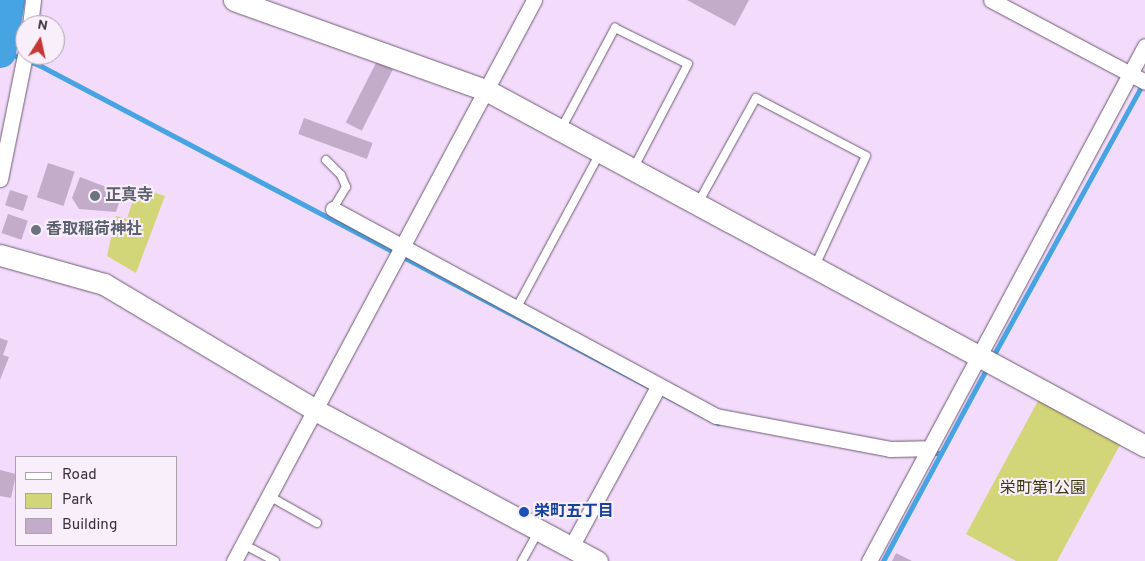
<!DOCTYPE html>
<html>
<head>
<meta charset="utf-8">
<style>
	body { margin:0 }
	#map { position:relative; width:1145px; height:561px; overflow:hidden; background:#f3dcfb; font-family:Overpass,"Noto Sans JP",sans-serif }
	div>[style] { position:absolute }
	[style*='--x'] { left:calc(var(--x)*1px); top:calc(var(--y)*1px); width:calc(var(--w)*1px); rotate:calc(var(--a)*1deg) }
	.green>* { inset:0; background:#d2d578 }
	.stream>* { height:5px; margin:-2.5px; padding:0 2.5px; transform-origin:2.5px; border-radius:2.5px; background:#46a4e2 }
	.river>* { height:31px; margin:-15.5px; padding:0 15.5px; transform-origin:15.5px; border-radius:15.5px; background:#46a4e2 }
	.building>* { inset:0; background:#c2acc9; transform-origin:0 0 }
	.roads { filter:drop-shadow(0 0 1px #6e5a74) drop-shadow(0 0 1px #6e5a74) }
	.lane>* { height:8px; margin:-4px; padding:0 4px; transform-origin:4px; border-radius:4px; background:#fff }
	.street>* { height:15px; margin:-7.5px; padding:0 7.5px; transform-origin:7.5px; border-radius:7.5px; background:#fff }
	.secondary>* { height:21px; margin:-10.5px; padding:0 10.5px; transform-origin:10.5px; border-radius:10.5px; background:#fff }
	.dots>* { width:14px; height:14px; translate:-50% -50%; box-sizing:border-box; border:2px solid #f8effb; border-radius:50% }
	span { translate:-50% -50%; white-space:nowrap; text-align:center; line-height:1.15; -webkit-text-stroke:4px #f8effb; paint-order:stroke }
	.worship-label { font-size:16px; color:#5b616d; font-weight:700 }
	.left { translate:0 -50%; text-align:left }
	.park-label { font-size:16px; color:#39390d }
	.transit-label { font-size:16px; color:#164399; font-weight:700 }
	.legend { position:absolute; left:15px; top:456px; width:162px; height:90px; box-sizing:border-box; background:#f8effb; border:1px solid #aba2ae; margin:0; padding:6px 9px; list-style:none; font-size:15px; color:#382f3b }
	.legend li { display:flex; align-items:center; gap:10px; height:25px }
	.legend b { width:25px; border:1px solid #aba2ae }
	.north { position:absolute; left:15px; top:15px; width:50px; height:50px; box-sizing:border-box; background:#f8effb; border:1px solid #aba2ae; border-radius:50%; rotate:10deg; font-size:14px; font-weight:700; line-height:20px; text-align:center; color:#382f3b }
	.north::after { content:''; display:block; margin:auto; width:18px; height:22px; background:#c53732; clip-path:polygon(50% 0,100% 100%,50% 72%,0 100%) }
</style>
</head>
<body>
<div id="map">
	<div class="green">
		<i style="clip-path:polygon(137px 187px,165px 196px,136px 273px,107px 256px,116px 216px,127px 219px)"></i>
		<i style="clip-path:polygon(1039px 399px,1121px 443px,1057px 561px,1016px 561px,966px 534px)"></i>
	</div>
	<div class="stream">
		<i style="--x:0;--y:50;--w:42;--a:21"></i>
		<i style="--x:39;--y:65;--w:768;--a:27.8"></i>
		<i style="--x:992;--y:358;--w:314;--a:-61.2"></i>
		<i style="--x:930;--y:453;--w:11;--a:0"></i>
		<i style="--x:883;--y:561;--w:221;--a:-61.7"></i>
	</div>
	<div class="river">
		<i style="--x:0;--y:52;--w:53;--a:-80.2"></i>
	</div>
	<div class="building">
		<i style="clip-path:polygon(687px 0,749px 0,735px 26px)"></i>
		<i style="left:377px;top:61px;width:18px;height:69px;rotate:27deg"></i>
		<i style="left:304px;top:118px;width:73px;height:17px;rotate:20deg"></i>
		<i style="left:48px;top:163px;width:28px;height:36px;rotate:18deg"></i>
		<i style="clip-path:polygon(80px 177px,122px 193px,116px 212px,79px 209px,72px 198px)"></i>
		<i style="left:10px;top:190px;width:19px;height:16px;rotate:18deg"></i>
		<i style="left:8px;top:214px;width:21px;height:20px;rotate:19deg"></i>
		<i style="clip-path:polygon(0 338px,8px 341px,3px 355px,9px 357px,0 380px)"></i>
		<i style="clip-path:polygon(0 470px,16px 474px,11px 498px,0 496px)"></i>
		<i style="clip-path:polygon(896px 553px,912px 561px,892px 561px)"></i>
	</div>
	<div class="roads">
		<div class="lane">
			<i style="--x:561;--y:129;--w:115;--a:-61.9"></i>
			<i style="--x:615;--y:28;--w:81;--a:26.3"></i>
			<i style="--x:688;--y:64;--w:119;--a:117.6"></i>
			<i style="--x:326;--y:160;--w:21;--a:45"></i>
			<i style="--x:341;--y:175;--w:13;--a:67"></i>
			<i style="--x:346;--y:187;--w:26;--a:121"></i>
			<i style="--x:698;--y:203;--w:120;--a:-61.1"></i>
			<i style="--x:756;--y:98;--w:124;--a:27.8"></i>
			<i style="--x:866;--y:156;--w:121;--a:114.9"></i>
			<i style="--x:516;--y:309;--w:177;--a:-61.7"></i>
			<i style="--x:269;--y:496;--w:55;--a:29.4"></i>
			<i style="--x:243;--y:544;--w:36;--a:28"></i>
			<i style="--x:522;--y:561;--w:33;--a:-61"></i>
		</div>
		<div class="street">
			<i style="--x:991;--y:0;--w:174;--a:28"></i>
			<i style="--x:30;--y:25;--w:25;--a:-83"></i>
			<i style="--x:0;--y:179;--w:126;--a:-78.6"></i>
			<i style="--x:333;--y:209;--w:435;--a:28.4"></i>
			<i style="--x:716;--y:416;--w:177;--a:10.7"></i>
			<i style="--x:890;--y:449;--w:39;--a:-1"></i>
			<i style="--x:571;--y:547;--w:182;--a:-61.5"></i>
			<i style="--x:234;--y:561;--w:636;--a:-61.86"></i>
			<i style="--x:869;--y:561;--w:584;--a:-61.81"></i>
		</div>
		<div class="secondary">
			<i style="--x:234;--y:0;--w:268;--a:19.7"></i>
			<i style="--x:486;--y:90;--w:749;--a:28.38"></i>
			<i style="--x:0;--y:255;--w:108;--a:15.6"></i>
			<i style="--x:104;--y:284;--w:246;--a:30.8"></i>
			<i style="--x:315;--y:410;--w:320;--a:28.2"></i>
		</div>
	</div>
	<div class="dots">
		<i style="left:95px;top:196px;background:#6b7280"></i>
		<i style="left:36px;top:230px;background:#6b7280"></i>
		<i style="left:524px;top:512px;background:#1a4fb4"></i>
	</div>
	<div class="worship-label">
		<span class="left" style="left:105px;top:196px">正真寺</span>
		<span class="left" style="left:46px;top:230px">香取稲荷神社</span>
	</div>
	<div class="park-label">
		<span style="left:1043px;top:489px">栄町第1公園</span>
	</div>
	<div class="transit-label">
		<span class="left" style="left:534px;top:512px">栄町五丁目</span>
	</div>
	<ul class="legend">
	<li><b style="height:6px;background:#fff"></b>Road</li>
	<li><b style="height:14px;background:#d2d578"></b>Park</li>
	<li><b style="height:14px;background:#c2acc9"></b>Building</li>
	</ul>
	<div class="north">N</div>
</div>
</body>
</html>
